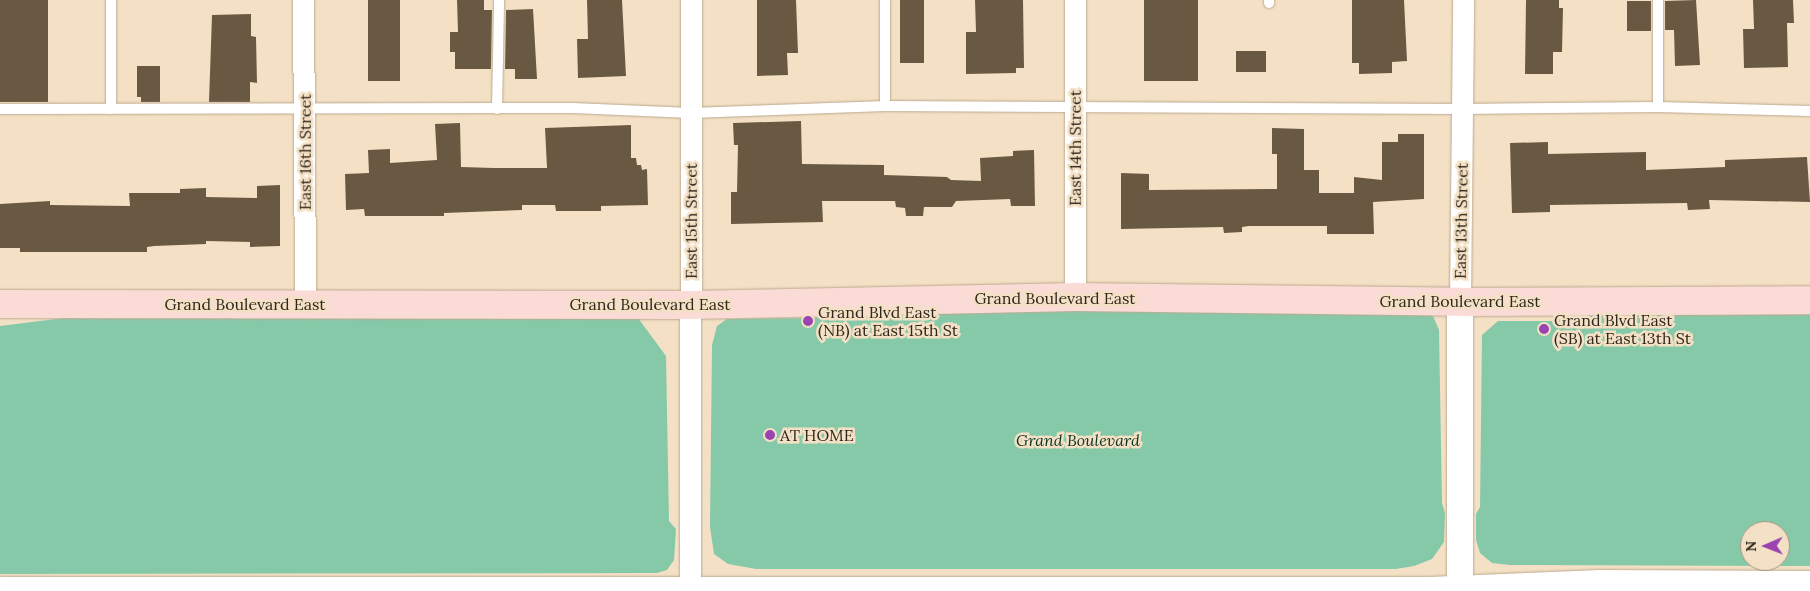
<!DOCTYPE html>
<html>
<head>
<meta charset="utf-8">
<style>
	body { margin:0 }
	#map { position:relative; width:1810px; height:591px; overflow:hidden; background:#f4e0c5; font-family:Lora,serif }
	div>[style] { position:absolute }
	[style*='--x'] { left:calc(var(--x)*1px); top:calc(var(--y)*1px); width:calc(var(--w)*1px); rotate:calc(var(--a)*1deg) }
	.green>* { inset:0; background:#86c9a9 }
	.building>* { inset:0; background:#6a5942; transform-origin:0 0 }
	.roads { filter:drop-shadow(0 0 1px #bca98f) drop-shadow(0 0 1px #bca98f) }
	.service>* { height:10px; margin:-5px; padding:0 5px; transform-origin:5px; border-radius:5px; background:#fff }
	.minor>* { height:21px; margin:-10.5px; padding:0 10.5px; transform-origin:10.5px; border-radius:10.5px; background:#fff }
	.tertiary>* { height:26px; margin:-13px; padding:0 13px; transform-origin:13px; border-radius:13px; background:#fff }
	.secondary>* { height:28px; margin:-14px; padding:0 14px; transform-origin:14px; border-radius:14px; background:#fadbd6 }
	.dots>* { width:14px; height:14px; translate:-50% -50%; box-sizing:border-box; border:2px solid #f4e0c5; border-radius:50% }
	span { translate:-50% -50%; white-space:nowrap; text-align:center; line-height:1.15; -webkit-text-stroke:5px #f4e0c5; paint-order:stroke }
	.street-label { font-size:16px; color:#2f271d }
	.poi-label { font-size:16px; color:#2f271d }
	.left { translate:0 -50%; text-align:left }
	.park-label { font-size:16px; color:#0a3626; font-style:italic }
	.north { position:absolute; left:1740px; top:521px; width:50px; height:50px; box-sizing:border-box; background:#f4e0c5; border:1px solid #a59682; border-radius:50%; rotate:269deg; font-size:14px; font-weight:700; line-height:20px; text-align:center; color:#2f271d }
	.north::after { content:''; display:block; margin:auto; width:18px; height:22px; background:#9b43b0; clip-path:polygon(50% 0,100% 100%,50% 72%,0 100%) }
</style>
</head>
<body>
<div id="map">
	<div class="green">
		<i style="clip-path:polygon(1414px 310px,1433px 316px,1439px 330px,1442px 503px,1445px 513px,1444px 542px,1432px 559px,1414px 566px,1396px 569px,756px 569px,728px 564px,714px 554px,710px 527px,712px 345px,717px 326px,727px 319px,814px 318px,852px 311px)"></i>
		<i style="clip-path:polygon(evenodd,1593px 313px,1810px 313px,1810px 566px,1510px 565px,1492px 563px,1480px 553px,1476px 540px,1476px 514px,1480px 507px,1482px 335px,1498px 321px,1551px 321px,1593px 313px,1750px 531px,1780px 531px,1780px 561px,1750px 561px,1750px 531px)"></i>
		<i style="clip-path:polygon(64px 318px,638px 318px,666px 356px,669px 521px,676px 529px,674px 560px,667px 570px,657px 573px,0 574px,0 326px)"></i>
	</div>
	<div class="building">
		<i style="left:0;top:0;width:48px;height:102px"></i>
		<i style="left:368px;top:0;width:32px;height:81px"></i>
		<i style="clip-path:polygon(457px 0,484px 0,484px 10px,492px 10px,491px 69px,455px 69px,455px 52px,450px 52px,450px 32px,458px 32px)"></i>
		<i style="clip-path:polygon(587px 0,622px 0,626px 76px,578px 78px,577px 39px,588px 39px)"></i>
		<i style="clip-path:polygon(757px 0,796px 0,798px 53px,787px 53px,788px 75px,757px 76px)"></i>
		<i style="left:900px;top:0;width:24px;height:63px"></i>
		<i style="clip-path:polygon(975px 0,1023px 0,1024px 68px,1016px 68px,1016px 73px,966px 74px,966px 32px,976px 32px)"></i>
		<i style="left:1144px;top:0;width:54px;height:81px"></i>
		<i style="clip-path:polygon(1352px 0,1404px 0,1407px 61px,1392px 62px,1392px 73px,1359px 74px,1359px 63px,1352px 63px)"></i>
		<i style="clip-path:polygon(1526px 0,1559px 0,1559px 8px,1563px 8px,1562px 52px,1553px 52px,1553px 74px,1525px 74px)"></i>
		<i style="clip-path:polygon(1696px 0,1700px 65px,1675px 66px,1674px 30px,1665px 30px,1665px 1px)"></i>
		<i style="clip-path:polygon(1753px 0,1793px 0,1794px 23px,1787px 23px,1788px 67px,1744px 68px,1743px 29px,1754px 29px)"></i>
		<i style="left:1627px;top:1px;width:24px;height:30px"></i>
		<i style="clip-path:polygon(533px 9px,537px 79px,515px 79px,515px 69px,505px 69px,506px 10px)"></i>
		<i style="clip-path:polygon(251px 14px,251px 36px,256px 37px,257px 83px,250px 82px,250px 102px,209px 102px,212px 15px)"></i>
		<i style="left:1236px;top:51px;width:30px;height:21px"></i>
		<i style="clip-path:polygon(137px 66px,160px 66px,160px 102px,141px 102px,141px 97px,137px 97px)"></i>
		<i style="clip-path:polygon(801px 121px,802px 164px,884px 165px,884px 175px,947px 177px,951px 180px,981px 181px,980px 158px,1013px 156px,1013px 151px,1034px 150px,1035px 206px,1011px 206px,1010px 199px,956px 201px,952px 207px,924px 207px,923px 216px,906px 216px,905px 208px,896px 207px,895px 201px,822px 201px,823px 222px,731px 224px,731px 192px,737px 192px,738px 145px,734px 145px,733px 123px)"></i>
		<i style="clip-path:polygon(460px 123px,461px 167px,494px 168px,547px 168px,545px 128px,631px 125px,631px 158px,636px 158px,637px 165px,641px 165px,642px 170px,647px 169px,648px 205px,601px 206px,601px 211px,556px 211px,555px 205px,522px 205px,522px 210px,444px 213px,444px 216px,365px 216px,364px 209px,346px 210px,345px 174px,369px 173px,368px 150px,390px 149px,390px 163px,437px 160px,435px 124px)"></i>
		<i style="clip-path:polygon(1272px 128px,1304px 129px,1304px 170px,1319px 170px,1319px 193px,1354px 193px,1354px 177px,1382px 180px,1382px 142px,1398px 142px,1398px 134px,1424px 134px,1424px 199px,1373px 202px,1374px 234px,1327px 234px,1327px 226px,1249px 226px,1242px 227px,1242px 232px,1224px 233px,1223px 227px,1121px 229px,1121px 173px,1149px 174px,1149px 190px,1277px 189px,1277px 154px,1272px 154px)"></i>
		<i style="clip-path:polygon(1548px 142px,1548px 154px,1646px 152px,1646px 170px,1725px 167px,1725px 160px,1807px 157px,1810px 202px,1709px 200px,1710px 209px,1688px 210px,1687px 203px,1550px 205px,1550px 212px,1512px 213px,1510px 143px)"></i>
		<i style="clip-path:polygon(280px 185px,280px 246px,250px 247px,250px 242px,206px 241px,206px 244px,154px 246px,147px 247px,147px 252px,20px 252px,20px 248px,0 248px,0 204px,50px 201px,50px 205px,130px 206px,129px 193px,180px 193px,180px 189px,206px 188px,206px 197px,257px 198px,257px 186px)"></i>
	</div>
	<div class="roads">
		<div class="service">
			<i style="--x:885;--y:0;--w:106;--a:90"></i>
			<i style="--x:1269;--y:0;--w:3;--a:90"></i>
			<i style="--x:1658;--y:0;--w:107;--a:90"></i>
			<i style="--x:0;--y:109;--w:573;--a:-0.1"></i>
			<i style="--x:573;--y:108;--w:118;--a:2.4"></i>
			<i style="--x:691;--y:113;--w:194;--a:-2.1"></i>
			<i style="--x:885;--y:106;--w:578;--a:0.3"></i>
			<i style="--x:1463;--y:109;--w:195;--a:-0.6"></i>
			<i style="--x:1658;--y:107;--w:152;--a:1.5"></i>
			<i style="--x:111;--y:109;--w:109;--a:-90"></i>
			<i style="--x:497;--y:109;--w:109;--a:-88.9"></i>
		</div>
		<div class="minor">
			<i style="--x:303;--y:0;--w:304;--a:89.6"></i>
			<i style="--x:1075;--y:297;--w:297;--a:-90"></i>
			<i style="--x:1460;--y:302;--w:302;--a:-89.4"></i>
			<i style="--x:0;--y:587;--w:1430;--a:0"></i>
			<i style="--x:1430;--y:587;--w:169;--a:-2.4"></i>
			<i style="--x:1599;--y:580;--w:211;--a:0.3"></i>
			<i style="--x:690;--y:591;--w:591;--a:-89.9"></i>
		</div>
		<div class="tertiary">
			<i style="--x:1460;--y:302;--w:289;--a:90"></i>
		</div>
		<div class="secondary">
			<i style="--x:0;--y:304;--w:691;--a:0.08"></i>
			<i style="--x:691;--y:305;--w:384;--a:-1.2"></i>
			<i style="--x:1075;--y:297;--w:385;--a:0.7"></i>
			<i style="--x:1460;--y:302;--w:350;--a:-0.3"></i>
		</div>
	</div>
	<div class="dots">
		<i style="left:808px;top:321px;background:#9b43b0"></i>
		<i style="left:1544px;top:329px;background:#9b43b0"></i>
		<i style="left:770px;top:435px;background:#9b43b0"></i>
	</div>
	<div class="street-label">
		<span style="left:1075px;top:148px;rotate:-90deg">East 14th Street</span>
		<span style="left:305px;top:152px;rotate:-90deg">East 16th Street</span>
		<span style="left:691px;top:221px;rotate:-90deg">East 15th Street</span>
		<span style="left:1461px;top:221px;rotate:-89deg">East 13th Street</span>
		<span style="left:1055px;top:298px">Grand Boulevard East</span>
		<span style="left:1460px;top:301px">Grand Boulevard East</span>
		<span style="left:245px;top:304px">Grand Boulevard East</span>
		<span style="left:650px;top:304px">Grand Boulevard East</span>
	</div>
	<div class="poi-label">
		<span class="left" style="left:818px;top:321px">Grand Blvd East<br>(NB) at East 15th St</span>
		<span class="left" style="left:1554px;top:329px">Grand Blvd East<br>(SB) at East 13th St</span>
		<span class="left" style="left:780px;top:435px">AT HOME</span>
	</div>
	<div class="park-label">
		<span style="left:1078px;top:440px">Grand Boulevard</span>
	</div>
	<div class="north">N</div>
</div>
</body>
</html>
